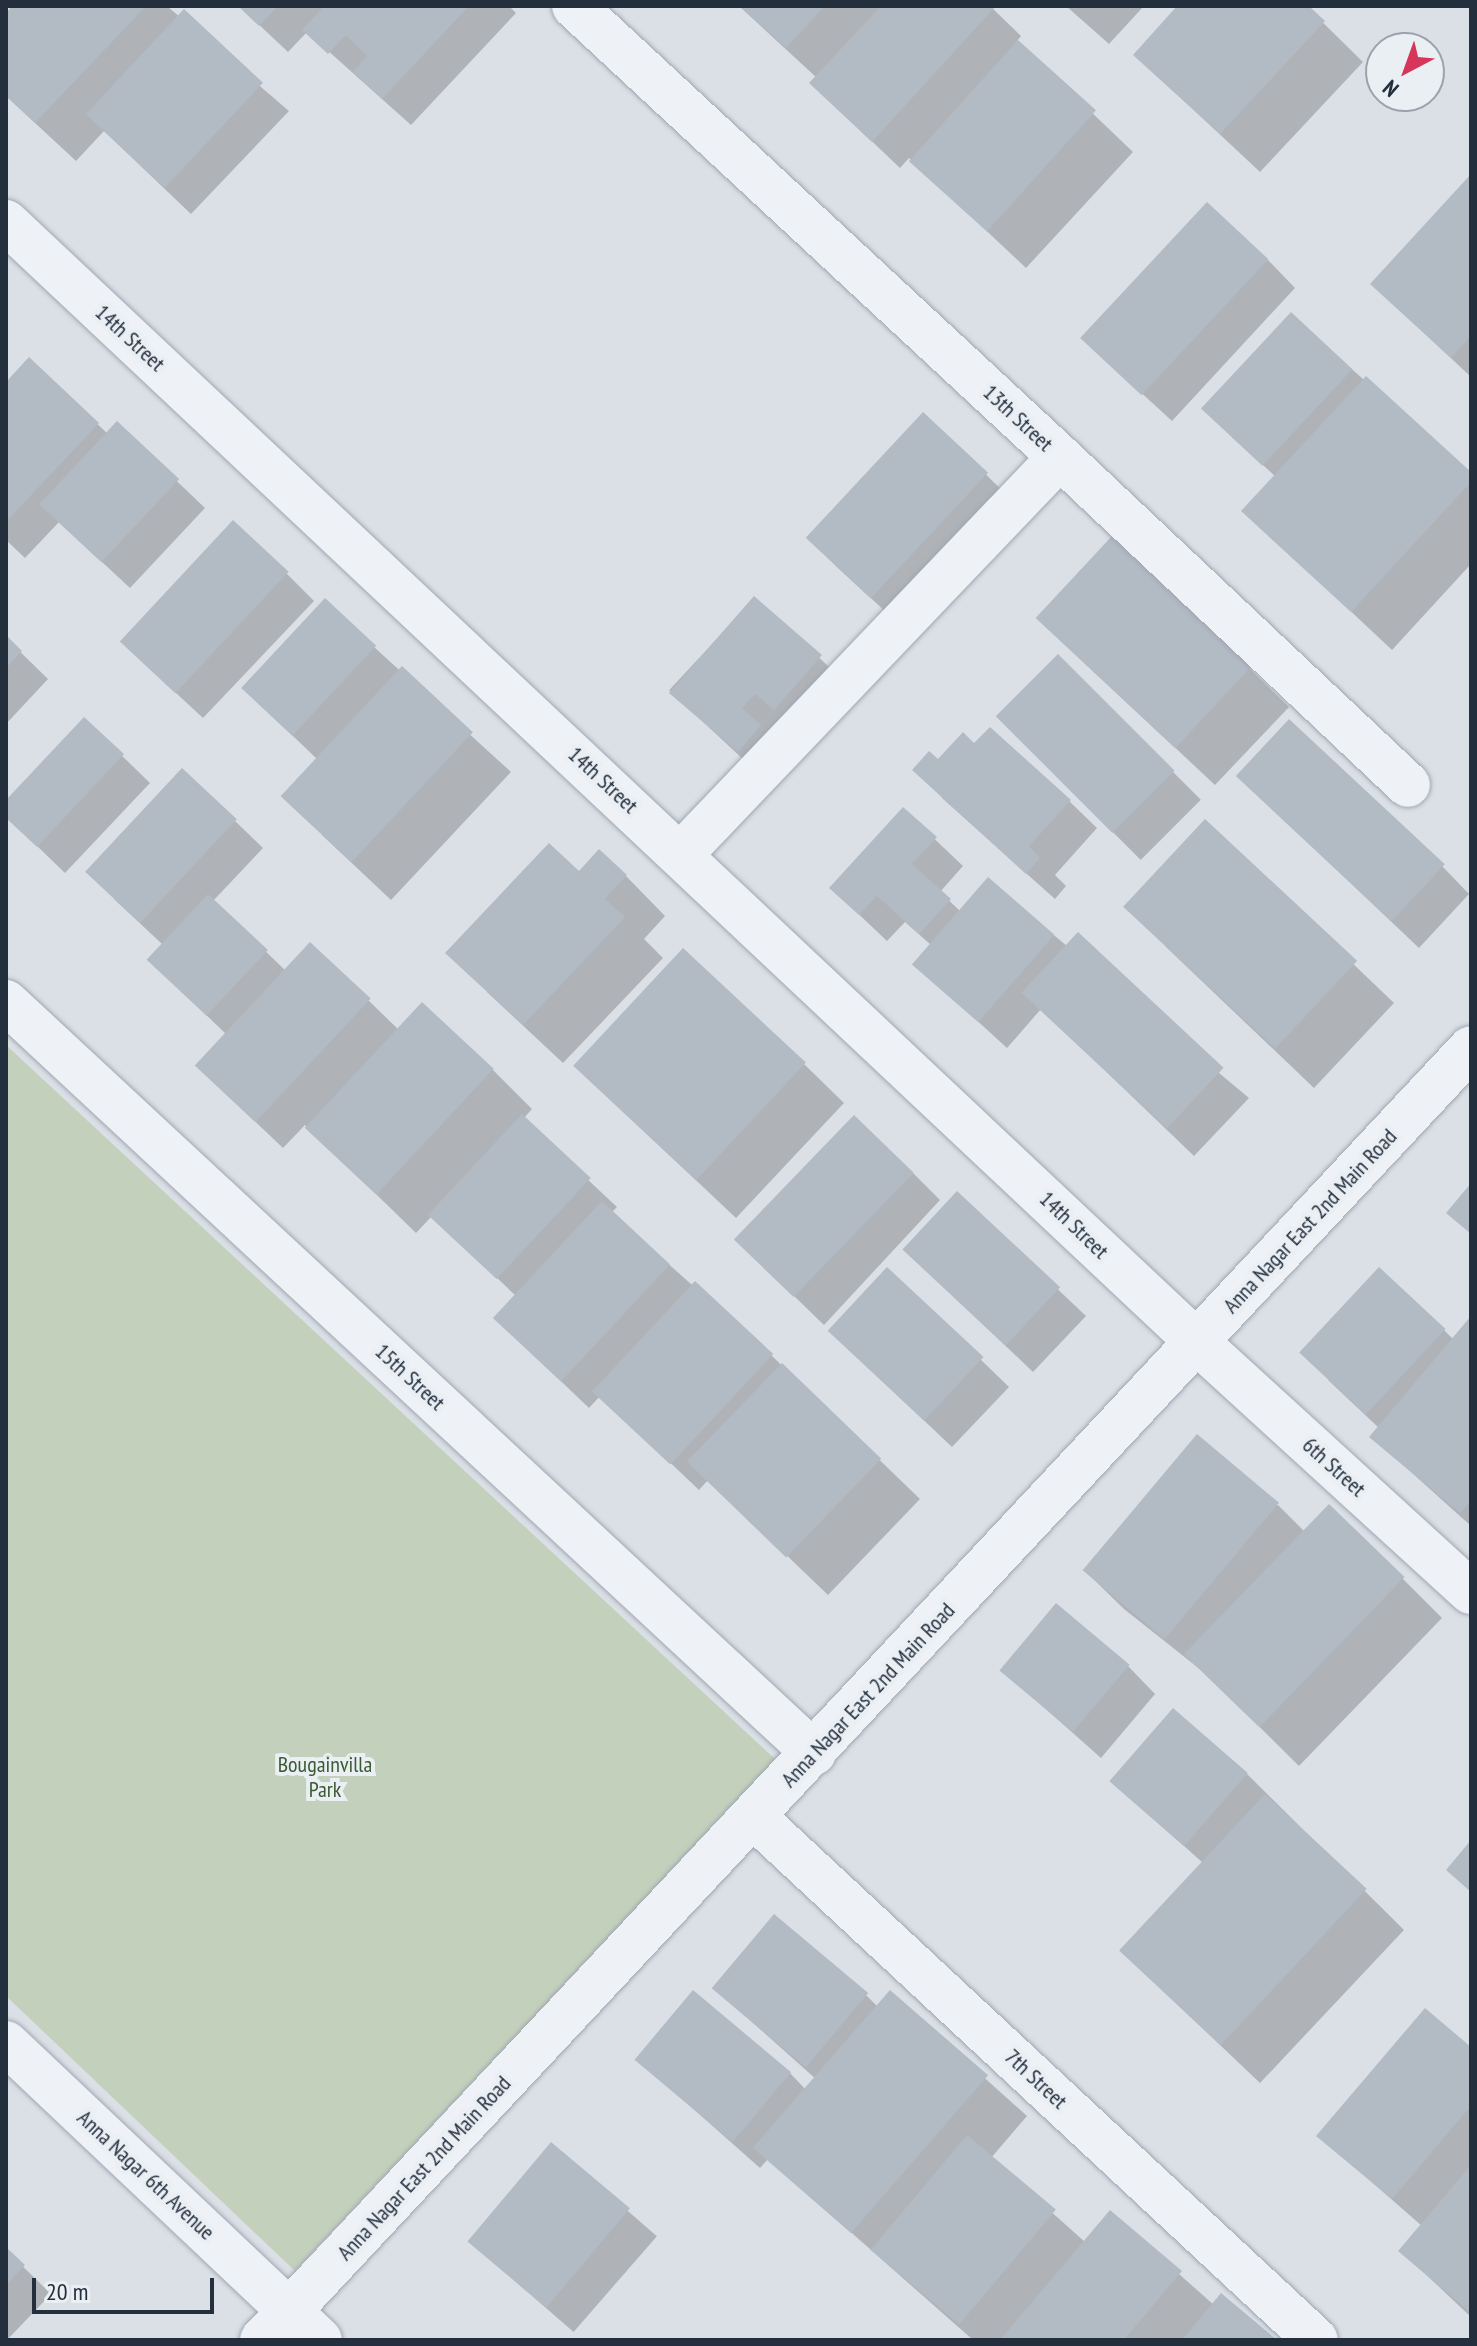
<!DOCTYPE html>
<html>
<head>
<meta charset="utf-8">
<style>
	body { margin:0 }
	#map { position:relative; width:1477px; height:2346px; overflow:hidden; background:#dbe0e7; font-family:"PT Sans Narrow",sans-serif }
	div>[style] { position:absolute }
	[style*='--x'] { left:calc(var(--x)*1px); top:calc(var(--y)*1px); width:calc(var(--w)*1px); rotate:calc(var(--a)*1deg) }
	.green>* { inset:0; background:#c3d1bc }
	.shadow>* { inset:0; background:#0003; transform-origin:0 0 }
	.building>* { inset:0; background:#b2bac4; transform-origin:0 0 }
	.roads { filter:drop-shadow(0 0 2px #a0a7b1) drop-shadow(0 0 2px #a0a7b1) }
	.minor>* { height:44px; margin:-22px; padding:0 22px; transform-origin:22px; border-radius:22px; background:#eef1f5 }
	span { translate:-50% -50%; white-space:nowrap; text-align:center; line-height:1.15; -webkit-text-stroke:8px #eaeff4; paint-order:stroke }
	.street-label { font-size:22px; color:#242f3e }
	.park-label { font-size:22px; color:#3b5a31 }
	.frame { position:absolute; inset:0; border:8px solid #242f3e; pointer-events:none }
	.north { position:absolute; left:1365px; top:32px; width:80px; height:80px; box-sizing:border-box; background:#eaeff4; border:2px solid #9ba2ab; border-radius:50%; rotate:221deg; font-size:22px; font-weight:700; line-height:32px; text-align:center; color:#242f3e }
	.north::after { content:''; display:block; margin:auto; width:28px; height:36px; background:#d63659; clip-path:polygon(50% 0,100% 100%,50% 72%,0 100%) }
	.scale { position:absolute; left:32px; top:2278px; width:182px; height:36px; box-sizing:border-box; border:4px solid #242f3e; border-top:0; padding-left:10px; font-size:24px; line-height:28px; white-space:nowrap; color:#242f3e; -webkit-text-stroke:6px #eaeff4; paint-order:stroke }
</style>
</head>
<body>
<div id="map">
	<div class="green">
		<i style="clip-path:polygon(6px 1045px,776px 1760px,295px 2271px,6px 1996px)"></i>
	</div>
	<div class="shadow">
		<i style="clip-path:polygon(15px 6px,167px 6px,289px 111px,191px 214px,104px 131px,76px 161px,6px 96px,6px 15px)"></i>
		<i style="clip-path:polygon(239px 6px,509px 6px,516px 13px,411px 125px,307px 32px,288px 52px)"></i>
		<i style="clip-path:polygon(739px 6px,990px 6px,1021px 36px,1017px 41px,1133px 152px,1026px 268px,909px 158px,900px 168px,840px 111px,817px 78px)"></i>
		<i style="clip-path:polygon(1066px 6px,1144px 6px,1109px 44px)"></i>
		<i style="clip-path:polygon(1180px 6px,1306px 6px,1363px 62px,1260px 172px,1135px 55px)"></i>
		<i style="clip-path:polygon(1471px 176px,1471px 377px,1372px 284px)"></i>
		<i style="clip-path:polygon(1268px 260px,1295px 288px,1172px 421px,1112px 366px)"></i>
		<i style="clip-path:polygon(1291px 315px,1471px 475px,1471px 564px,1392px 650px,1244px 511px,1276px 477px,1232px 437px)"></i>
		<i style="clip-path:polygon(29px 360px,108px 434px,117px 424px,205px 508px,130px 588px,59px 522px,25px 558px,6px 540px,6px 385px)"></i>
		<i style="clip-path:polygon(924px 414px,1014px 502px,900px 625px,836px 566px)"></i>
		<i style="clip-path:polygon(286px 573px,314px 601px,203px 718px,149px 668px)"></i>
		<i style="left:755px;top:598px;width:127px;height:126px;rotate:43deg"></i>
		<i style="clip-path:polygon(6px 638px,48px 679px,6px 724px)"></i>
		<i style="clip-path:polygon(374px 647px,511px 772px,391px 900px,322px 835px,317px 759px,271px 715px)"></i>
		<i style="left:1058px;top:657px;width:202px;height:85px;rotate:45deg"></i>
		<i style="clip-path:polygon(1078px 657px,1249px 668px,1289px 707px,1215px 785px)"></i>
		<i style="clip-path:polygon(84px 719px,150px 783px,65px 873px,6px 816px,6px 803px)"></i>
		<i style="clip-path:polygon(975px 746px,1069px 801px,1097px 828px,1055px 875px,1066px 886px,1055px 899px,942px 798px,938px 762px)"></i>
		<i style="clip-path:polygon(1266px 803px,1442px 866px,1469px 894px,1419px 948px)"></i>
		<i style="clip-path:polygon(903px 809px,963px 866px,940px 892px,960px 911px,988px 880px,1249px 1098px,1194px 1156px,1041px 1009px,1007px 1048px,915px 964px,931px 945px,905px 922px,887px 941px,831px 888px)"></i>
		<i style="clip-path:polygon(235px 821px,263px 848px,213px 901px,286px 971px,369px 1001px,399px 1030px,493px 1070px,532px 1109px,523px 1119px,617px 1207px,611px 1213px,771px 1355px,920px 1499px,828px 1595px,708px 1480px,699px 1490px,600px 1396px,589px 1408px,523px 1345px,516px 1296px,432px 1216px,416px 1233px,305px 1125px,283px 1148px,224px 1092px,226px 1034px,176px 986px,162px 944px,114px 899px)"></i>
		<i style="clip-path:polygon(1205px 822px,1394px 1003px,1314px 1088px,1165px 946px)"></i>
		<i style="clip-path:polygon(579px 874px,626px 876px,665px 916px,644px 939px,663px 958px,563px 1063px,487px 992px)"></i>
		<i style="clip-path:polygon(804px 1064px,844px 1103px,736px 1218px,615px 1104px)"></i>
		<i style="clip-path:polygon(913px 1173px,940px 1200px,824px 1325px,765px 1268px)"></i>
		<i style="clip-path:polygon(957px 1194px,1086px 1316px,1033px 1372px,932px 1276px)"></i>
		<i style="clip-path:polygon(888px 1270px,1009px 1387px,952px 1447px,858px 1358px)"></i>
		<i style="clip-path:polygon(1471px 1319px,1471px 1526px,1372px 1437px,1379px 1428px,1328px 1380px,1444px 1330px,1454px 1340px)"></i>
		<i style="clip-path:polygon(1278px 1505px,1305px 1532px,1402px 1578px,1442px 1618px,1299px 1766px,1206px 1674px,1124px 1609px,1084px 1570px)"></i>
		<i style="clip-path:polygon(1128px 1666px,1155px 1694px,1101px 1758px,1002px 1670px)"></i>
		<i style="clip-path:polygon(1247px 1774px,1404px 1930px,1260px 2083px,1160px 1988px,1203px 1863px,1113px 1782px)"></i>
		<i style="clip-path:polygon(714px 1988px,867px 1996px,878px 2007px,890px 1993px,1027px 2116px,991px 2158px,1085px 2242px,1110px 2213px,1214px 2305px,1274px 2340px,973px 2340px,768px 2159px,760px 2168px,637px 2059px,790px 2073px,807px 2091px,817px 2080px)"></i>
		<i style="clip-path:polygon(1471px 2050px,1471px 2317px,1401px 2251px,1422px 2226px,1319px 2136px)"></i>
		<i style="left:552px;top:2145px;width:139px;height:127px;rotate:41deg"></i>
		<i style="clip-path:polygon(6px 2250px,51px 2294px,7px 2340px,6px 2340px)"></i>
	</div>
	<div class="building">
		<i style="clip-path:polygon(12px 6px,146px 6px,35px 123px,6px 96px,6px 13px)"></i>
		<i style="clip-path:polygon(238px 6px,278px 6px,259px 26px)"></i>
		<i style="clip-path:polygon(324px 6px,469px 6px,382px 99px,353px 72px,367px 56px,346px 35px,328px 54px,302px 30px)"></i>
		<i style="clip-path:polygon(740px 6px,825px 6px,786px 48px)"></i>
		<i style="clip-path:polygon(881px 6px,995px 7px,872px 142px,809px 83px)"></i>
		<i style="clip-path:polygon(1177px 6px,1309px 6px,1325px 21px,1220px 134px,1133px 55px)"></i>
		<i style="left:184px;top:9px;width:108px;height:144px;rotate:43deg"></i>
		<i style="left:1018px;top:40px;width:105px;height:163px;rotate:42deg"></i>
		<i style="clip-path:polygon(1471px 174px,1471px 336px,1451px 358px,1370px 284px)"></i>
		<i style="left:1207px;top:202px;width:84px;height:186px;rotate:43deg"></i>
		<i style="left:1291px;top:312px;width:84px;height:132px;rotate:43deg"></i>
		<i style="clip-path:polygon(29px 357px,99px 423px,6px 522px,6px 382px)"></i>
		<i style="clip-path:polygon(1366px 376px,1471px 472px,1471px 482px,1351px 612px,1241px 511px)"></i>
		<i style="left:923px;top:412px;width:89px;height:172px;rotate:43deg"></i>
		<i style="left:117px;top:421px;width:85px;height:114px;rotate:43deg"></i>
		<i style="left:233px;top:520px;width:76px;height:166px;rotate:43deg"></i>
		<i style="left:1112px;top:536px;width:191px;height:112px;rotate:43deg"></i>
		<i style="clip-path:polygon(754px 596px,822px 655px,774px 710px,755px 694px,742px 708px,761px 725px,738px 752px,669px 693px)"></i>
		<i style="left:325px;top:598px;width:70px;height:123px;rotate:43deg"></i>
		<i style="clip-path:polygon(6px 635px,22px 651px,6px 668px)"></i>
		<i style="left:1058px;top:654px;width:165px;height:88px;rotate:45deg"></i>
		<i style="left:402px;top:666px;width:97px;height:178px;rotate:43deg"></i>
		<i style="clip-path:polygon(84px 717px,124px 754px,37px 847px,6px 818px,6px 800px)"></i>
		<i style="left:1289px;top:719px;width:213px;height:78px;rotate:43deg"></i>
		<i style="clip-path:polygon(990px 727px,1071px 800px,1029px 846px,1040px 858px,1026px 874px,912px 770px,929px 751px,938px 759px,963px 732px,974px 743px)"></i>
		<i style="left:182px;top:768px;width:75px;height:142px;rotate:43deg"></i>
		<i style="clip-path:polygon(903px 807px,937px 837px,912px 864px,951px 899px,919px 934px,877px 896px,859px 915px,829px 888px)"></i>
		<i style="left:1205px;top:819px;width:208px;height:120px;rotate:43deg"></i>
		<i style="clip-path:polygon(549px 843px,579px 871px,599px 849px,627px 875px,605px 899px,625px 917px,523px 1025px,445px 953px)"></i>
		<i style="left:988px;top:877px;width:88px;height:116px;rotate:41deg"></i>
		<i style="left:208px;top:894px;width:82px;height:90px;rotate:43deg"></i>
		<i style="left:1078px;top:932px;width:199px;height:83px;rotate:43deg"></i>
		<i style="left:310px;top:942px;width:83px;height:169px;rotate:43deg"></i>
		<i style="left:683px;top:948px;width:168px;height:161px;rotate:43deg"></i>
		<i style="left:422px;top:1002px;width:98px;height:172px;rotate:43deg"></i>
		<i style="left:522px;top:1114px;width:94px;height:138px;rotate:43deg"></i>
		<i style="left:854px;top:1115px;width:83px;height:173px;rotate:44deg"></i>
		<i style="clip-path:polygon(1471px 1183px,1471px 1234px,1446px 1213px)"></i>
		<i style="left:957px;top:1191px;width:141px;height:80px;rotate:43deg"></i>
		<i style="left:602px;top:1201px;width:93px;height:160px;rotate:43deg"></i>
		<i style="left:887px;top:1267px;width:132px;height:87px;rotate:43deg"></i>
		<i style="left:1379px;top:1267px;width:91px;height:117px;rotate:43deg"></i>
		<i style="left:695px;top:1281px;width:107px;height:151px;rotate:43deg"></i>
		<i style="clip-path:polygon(1471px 1316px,1471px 1501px,1460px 1513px,1369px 1437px)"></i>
		<i style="left:782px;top:1363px;width:138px;height:137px;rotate:44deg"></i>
		<i style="left:1197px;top:1434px;width:107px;height:178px;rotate:40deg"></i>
		<i style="left:1329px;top:1504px;width:105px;height:209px;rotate:44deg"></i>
		<i style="left:1056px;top:1603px;width:96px;height:88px;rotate:40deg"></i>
		<i style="left:1173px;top:1708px;width:99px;height:97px;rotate:41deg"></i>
		<i style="left:1265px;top:1794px;width:139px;height:214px;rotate:43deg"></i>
		<i style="clip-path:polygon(1471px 1840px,1471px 1892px,1446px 1870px)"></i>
		<i style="left:774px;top:1914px;width:123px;height:97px;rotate:40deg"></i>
		<i style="left:693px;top:1990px;width:128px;height:91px;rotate:40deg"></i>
		<i style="left:890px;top:1990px;width:130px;height:209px;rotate:41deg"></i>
		<i style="clip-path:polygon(1425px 2008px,1471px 2047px,1471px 2106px,1392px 2199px,1316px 2136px)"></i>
		<i style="left:967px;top:2135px;width:116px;height:150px;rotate:40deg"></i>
		<i style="left:551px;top:2142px;width:103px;height:130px;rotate:40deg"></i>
		<i style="clip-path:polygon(1471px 2165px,1471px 2313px,1398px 2251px)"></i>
		<i style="clip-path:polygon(1110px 2210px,1182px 2271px,1124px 2340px,1000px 2340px)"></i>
		<i style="clip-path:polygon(6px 2247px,25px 2265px,6px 2285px)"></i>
		<i style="clip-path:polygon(1221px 2293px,1277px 2340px,1182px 2340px)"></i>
	</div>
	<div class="roads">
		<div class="minor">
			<i style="--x:574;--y:6;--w:663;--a:42.86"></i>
			<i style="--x:1060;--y:457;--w:547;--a:133.67"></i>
			<i style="--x:6;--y:222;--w:1635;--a:43.24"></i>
			<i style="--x:1197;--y:1342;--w:371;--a:42.4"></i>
			<i style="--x:1060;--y:457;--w:478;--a:43.3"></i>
			<i style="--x:6;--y:1002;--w:1103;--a:42.91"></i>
			<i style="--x:755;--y:1818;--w:766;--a:42.94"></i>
			<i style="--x:6;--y:2043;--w:432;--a:43.4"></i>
			<i style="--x:262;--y:2340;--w:1769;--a:-46.9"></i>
		</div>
	</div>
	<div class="street-label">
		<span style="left:130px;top:338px;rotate:43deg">14th Street</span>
		<span style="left:1018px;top:418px;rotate:43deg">13th Street</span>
		<span style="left:603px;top:780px;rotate:43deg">14th Street</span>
		<span style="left:1310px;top:1221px;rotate:-47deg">Anna Nagar East 2nd Main Road</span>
		<span style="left:1074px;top:1225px;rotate:44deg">14th Street</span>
		<span style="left:410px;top:1377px;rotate:43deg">15th Street</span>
		<span style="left:1334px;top:1467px;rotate:42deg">6th Street</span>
		<span style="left:868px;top:1695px;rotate:-47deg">Anna Nagar East 2nd Main Road</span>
		<span style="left:1036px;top:2079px;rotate:43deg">7th Street</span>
		<span style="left:424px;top:2168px;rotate:-47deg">Anna Nagar East 2nd Main Road</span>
		<span style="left:146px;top:2175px;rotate:43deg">Anna Nagar 6th Avenue</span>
	</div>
	<div class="park-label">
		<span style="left:325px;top:1777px">Bougainvilla<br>Park</span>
	</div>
	<div class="frame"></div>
	<div class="north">N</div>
	<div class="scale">20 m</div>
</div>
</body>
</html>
